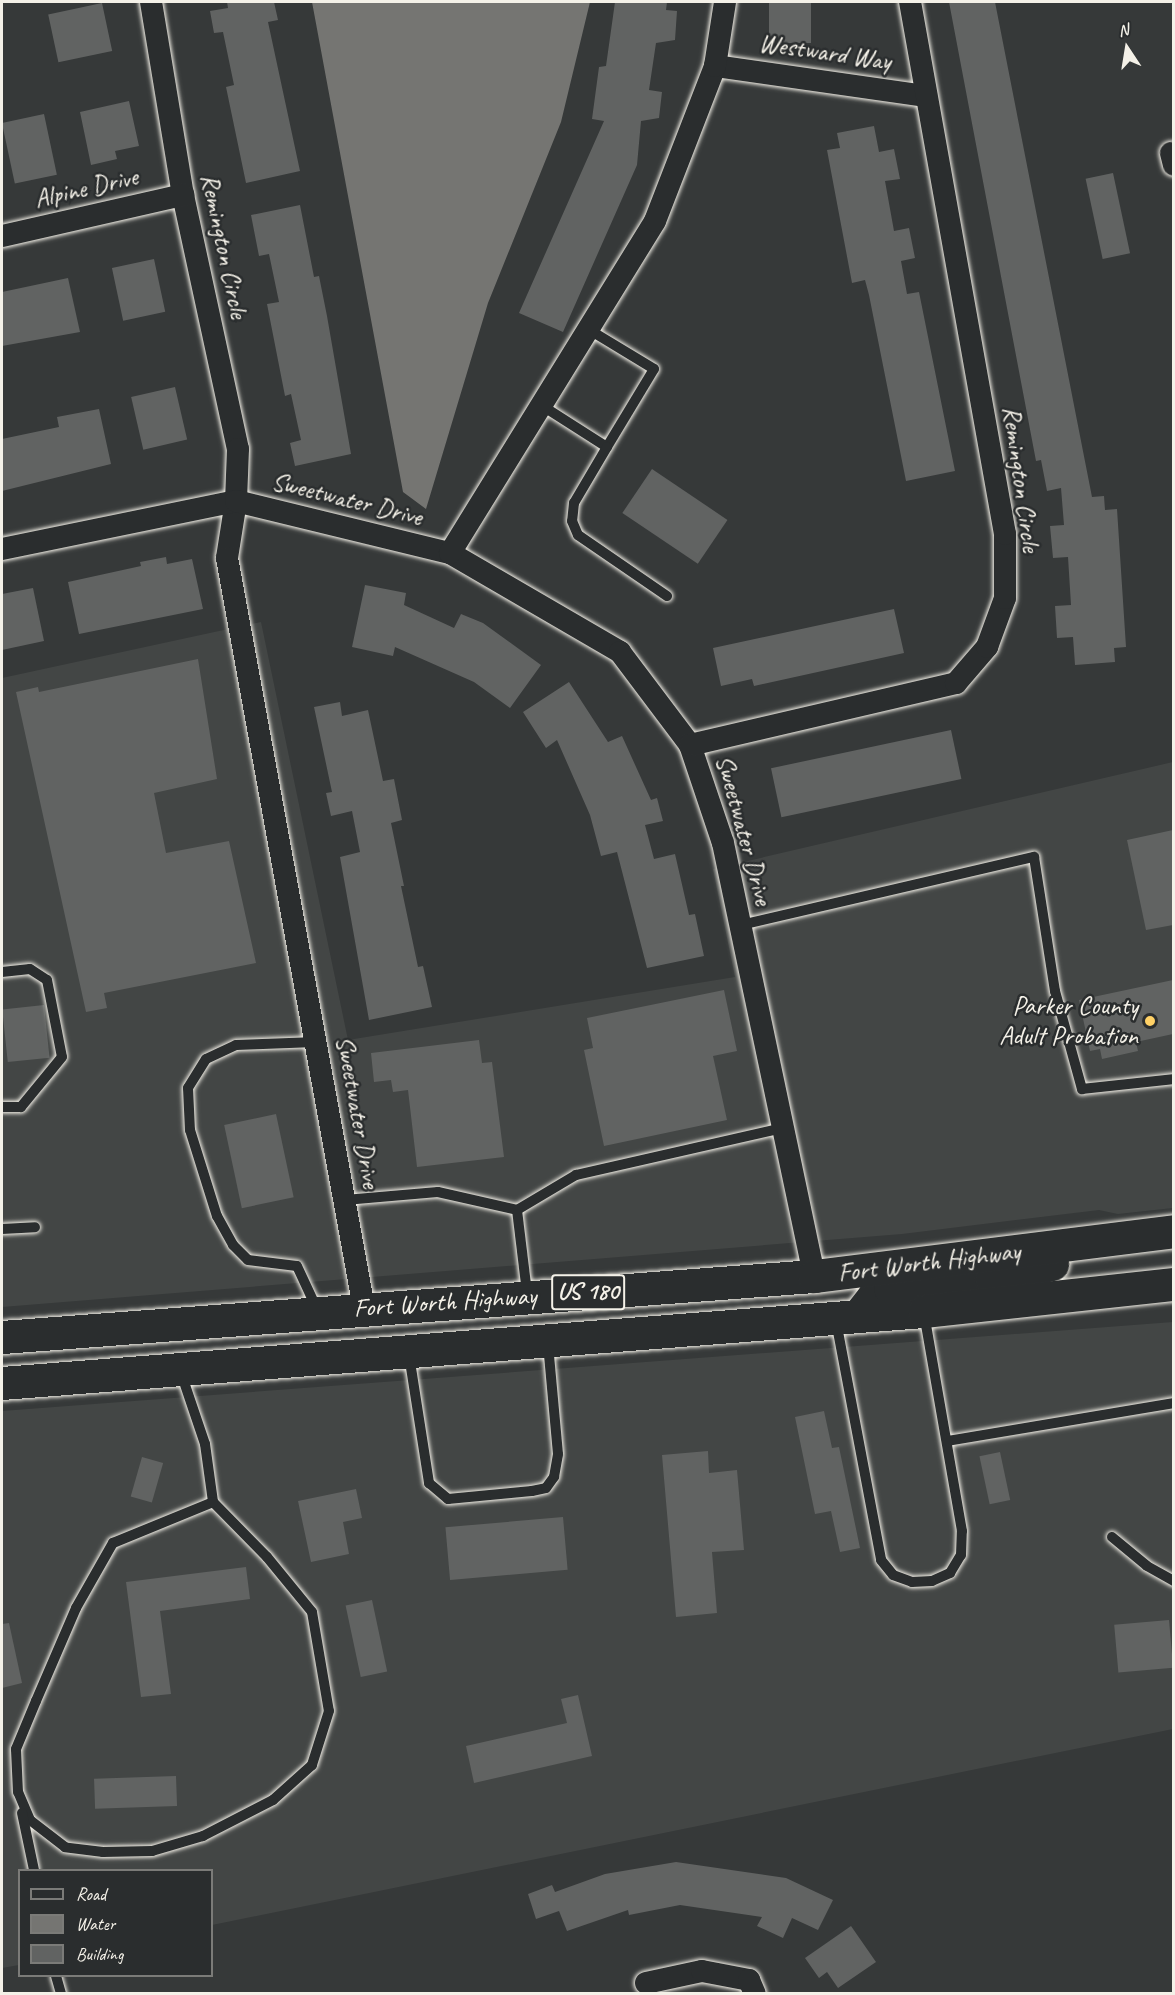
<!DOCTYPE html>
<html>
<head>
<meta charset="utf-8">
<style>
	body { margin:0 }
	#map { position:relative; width:1175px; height:1995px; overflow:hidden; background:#363939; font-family:Caveat,sans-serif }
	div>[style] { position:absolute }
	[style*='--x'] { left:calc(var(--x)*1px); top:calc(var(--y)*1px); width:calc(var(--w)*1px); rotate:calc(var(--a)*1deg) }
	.built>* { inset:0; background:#434645 }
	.water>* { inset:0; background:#757572 }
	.building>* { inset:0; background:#616362; transform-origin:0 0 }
	.roads { filter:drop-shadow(0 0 2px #f4f1e8) drop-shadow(0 0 2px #f4f1e8) }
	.lane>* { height:10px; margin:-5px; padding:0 5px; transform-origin:5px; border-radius:5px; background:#2a2d2e }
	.street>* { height:22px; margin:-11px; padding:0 11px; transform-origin:11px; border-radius:11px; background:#2a2d2e }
	.primary>* { height:33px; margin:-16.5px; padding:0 16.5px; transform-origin:16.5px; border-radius:16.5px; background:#2a2d2e }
	.dots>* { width:16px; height:16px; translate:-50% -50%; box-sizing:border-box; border:3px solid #2a2d2e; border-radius:50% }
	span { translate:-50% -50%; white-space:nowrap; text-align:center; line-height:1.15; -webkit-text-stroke:5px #2a2d2e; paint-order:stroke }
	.shield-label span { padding:2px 4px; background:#2a2d2e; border:2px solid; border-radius:4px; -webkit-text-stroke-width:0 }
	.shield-label { font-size:24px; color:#f4f1e8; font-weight:700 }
	.street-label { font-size:26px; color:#f4f1e8 }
	.poi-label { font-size:26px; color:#f4f1e8 }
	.right { translate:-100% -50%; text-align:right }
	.frame { position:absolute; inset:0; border:3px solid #f4f1e8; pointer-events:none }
	.legend { position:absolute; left:18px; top:1869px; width:195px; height:108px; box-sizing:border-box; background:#2a2d2e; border:2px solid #7b7b78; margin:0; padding:8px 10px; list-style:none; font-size:18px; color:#f4f1e8 }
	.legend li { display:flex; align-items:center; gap:12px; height:30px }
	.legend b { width:30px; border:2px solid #7b7b78 }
	.north { position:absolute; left:1097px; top:18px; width:60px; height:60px; -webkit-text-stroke:4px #2a2d2e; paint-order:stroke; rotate:348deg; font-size:16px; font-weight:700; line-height:24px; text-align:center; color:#f4f1e8 }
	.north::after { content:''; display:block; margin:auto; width:21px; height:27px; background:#f4f1e8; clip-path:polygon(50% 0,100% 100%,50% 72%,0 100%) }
</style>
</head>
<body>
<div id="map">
	<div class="built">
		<i style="clip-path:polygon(261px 622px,348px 1040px,735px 977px,713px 869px,1173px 762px,1173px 1208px,1118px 1214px,1099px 1210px,902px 1234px,2px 1307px,2px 678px)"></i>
		<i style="clip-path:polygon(1173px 1322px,1173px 1729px,212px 1925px,212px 1870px,20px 1870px,19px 1965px,2px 1968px,2px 1411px)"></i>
	</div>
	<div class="water">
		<i style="clip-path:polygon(312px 2px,590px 2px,561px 122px,488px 303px,426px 509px,403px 492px)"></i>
	</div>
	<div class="building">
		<i style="clip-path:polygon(227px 2px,274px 2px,278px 20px,268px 22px,300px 171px,246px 183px,226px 87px,234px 85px,223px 32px,214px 33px,210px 11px,228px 8px)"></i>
		<i style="clip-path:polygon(615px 2px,667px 2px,666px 10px,677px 11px,675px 40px,656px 43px,649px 90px,662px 92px,659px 118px,641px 121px,637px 165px,563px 332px,519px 313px,604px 121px,592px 119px,599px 67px,606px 66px)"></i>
		<i style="left:769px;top:2px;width:42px;height:41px"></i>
		<i style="clip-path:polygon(949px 2px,995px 2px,1092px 497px,1104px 496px,1105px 510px,1117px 509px,1126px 647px,1114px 648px,1115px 662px,1075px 665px,1073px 637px,1057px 638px,1055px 606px,1071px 605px,1068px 557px,1053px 558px,1050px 526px,1064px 525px,1061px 488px,1047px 491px,1041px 460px,1036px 461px)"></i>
		<i style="left:102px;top:3px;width:49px;height:55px;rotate:78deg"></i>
		<i style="clip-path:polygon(129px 101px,139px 146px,115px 151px,117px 159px,91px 165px,80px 112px)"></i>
		<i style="left:44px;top:114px;width:62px;height:43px;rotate:78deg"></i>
		<i style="clip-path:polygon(874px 126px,879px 152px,894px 149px,900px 179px,885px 181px,894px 231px,909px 228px,915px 258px,901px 261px,907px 294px,919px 292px,955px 471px,906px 481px,869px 295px,865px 280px,852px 283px,827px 150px,840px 148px,837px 133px)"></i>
		<i style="left:1113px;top:173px;width:82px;height:28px;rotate:78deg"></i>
		<i style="clip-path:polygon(300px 205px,314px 277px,319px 276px,327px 316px,351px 454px,295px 466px,290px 443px,301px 440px,291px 394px,285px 396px,267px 304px,279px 302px,269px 254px,259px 256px,251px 215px)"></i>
		<i style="left:154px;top:259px;width:54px;height:43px;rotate:78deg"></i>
		<i style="clip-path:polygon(68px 278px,80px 332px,2px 346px,2px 292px)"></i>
		<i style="left:175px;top:387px;width:54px;height:45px;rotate:77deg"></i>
		<i style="clip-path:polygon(99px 409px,111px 464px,2px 491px,2px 439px,59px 427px,57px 417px)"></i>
		<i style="left:652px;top:469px;width:91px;height:53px;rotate:34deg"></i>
		<i style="clip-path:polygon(166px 557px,167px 564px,192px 559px,203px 609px,79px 634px,68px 582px,141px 566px,140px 562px)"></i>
		<i style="clip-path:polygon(365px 585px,406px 593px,404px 605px,454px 628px,461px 614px,483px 623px,541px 665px,510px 708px,474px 682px,395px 647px,393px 656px,352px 647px)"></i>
		<i style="clip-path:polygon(33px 588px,44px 641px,2px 650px,2px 594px)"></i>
		<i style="clip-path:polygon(894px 609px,904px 653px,754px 686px,752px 679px,721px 686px,713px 648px)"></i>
		<i style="clip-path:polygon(198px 659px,217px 779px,154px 793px,166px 853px,229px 841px,256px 963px,104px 993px,107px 1008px,86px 1012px,16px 692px,38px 687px,39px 692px)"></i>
		<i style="clip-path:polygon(569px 682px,608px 742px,622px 736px,651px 800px,657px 798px,663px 821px,645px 825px,654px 859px,675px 854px,689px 915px,695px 914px,704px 956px,647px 968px,617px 852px,601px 856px,590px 815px,557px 740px,546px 748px,523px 712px)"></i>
		<i style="clip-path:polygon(340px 702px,342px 716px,368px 710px,383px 781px,394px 779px,402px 820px,391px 823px,404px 886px,401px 886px,418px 967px,423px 966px,432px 1007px,369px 1020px,340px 857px,360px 852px,352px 811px,331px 816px,326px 793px,332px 792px,314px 707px)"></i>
		<i style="left:951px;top:730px;width:50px;height:184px;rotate:78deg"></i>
		<i style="clip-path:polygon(1173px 830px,1173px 925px,1146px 930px,1127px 840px)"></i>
		<i style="clip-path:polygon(1173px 980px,1173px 1034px,1136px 1042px,1138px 1051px,1102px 1059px,1100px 1049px,1090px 1051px,1079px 1000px)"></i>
		<i style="clip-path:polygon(724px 990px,737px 1051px,713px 1056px,727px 1120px,604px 1146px,584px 1050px,593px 1048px,587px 1018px)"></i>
		<i style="left:44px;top:1005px;width:53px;height:42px;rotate:84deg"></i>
		<i style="clip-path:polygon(479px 1040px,482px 1063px,492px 1062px,504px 1157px,417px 1167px,408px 1090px,393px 1092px,391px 1080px,374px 1082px,371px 1053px)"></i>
		<i style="left:276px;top:1114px;width:85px;height:53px;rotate:78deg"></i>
		<i style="clip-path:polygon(824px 1411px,832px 1448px,839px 1447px,860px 1548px,840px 1552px,831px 1511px,815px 1514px,795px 1417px)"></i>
		<i style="clip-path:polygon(708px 1451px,709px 1473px,737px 1470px,744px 1550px,712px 1552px,717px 1613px,676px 1617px,662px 1455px)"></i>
		<i style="left:1000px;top:1452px;width:49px;height:21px;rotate:78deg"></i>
		<i style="left:142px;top:1457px;width:22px;height:41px;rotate:16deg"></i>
		<i style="clip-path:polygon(356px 1489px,362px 1518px,343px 1522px,349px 1554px,311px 1562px,298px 1501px)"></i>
		<i style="left:563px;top:1517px;width:53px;height:118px;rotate:85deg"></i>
		<i style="clip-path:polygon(246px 1567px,250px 1599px,160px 1611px,171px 1694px,141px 1697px,126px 1582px)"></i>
		<i style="left:372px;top:1600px;width:73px;height:27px;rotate:78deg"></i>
		<i style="left:1169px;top:1620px;width:48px;height:55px;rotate:85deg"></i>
		<i style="clip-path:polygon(9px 1623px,22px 1683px,2px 1688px,2px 1624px)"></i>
		<i style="clip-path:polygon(578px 1695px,592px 1756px,474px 1783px,466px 1746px,567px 1723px,561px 1699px)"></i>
		<i style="left:176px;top:1776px;width:30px;height:82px;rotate:88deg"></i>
		<i style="clip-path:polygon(676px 1862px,786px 1878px,833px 1900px,818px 1930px,792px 1918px,783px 1938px,757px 1926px,762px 1917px,680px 1905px,629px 1915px,628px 1910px,567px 1931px,559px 1911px,536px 1919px,528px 1894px,552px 1885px,555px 1892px,605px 1874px)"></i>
		<i style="clip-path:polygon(851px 1926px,876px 1962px,838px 1988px,827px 1972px,819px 1978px,805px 1958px)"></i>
	</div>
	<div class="roads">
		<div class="lane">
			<i style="--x:588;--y:329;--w:77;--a:31.2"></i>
			<i style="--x:654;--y:369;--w:91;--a:121.1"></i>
			<i style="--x:541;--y:405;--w:78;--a:32.5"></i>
			<i style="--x:607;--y:447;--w:65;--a:120.5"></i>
			<i style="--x:574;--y:503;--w:18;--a:96"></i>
			<i style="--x:572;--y:521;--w:15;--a:67"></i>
			<i style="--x:578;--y:535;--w:108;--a:34.4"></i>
			<i style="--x:741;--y:925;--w:301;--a:-13.1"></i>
			<i style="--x:1034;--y:857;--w:136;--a:81.1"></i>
			<i style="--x:1055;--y:991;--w:102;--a:74.6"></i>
			<i style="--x:1082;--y:1089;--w:93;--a:-6.2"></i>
			<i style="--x:2;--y:972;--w:28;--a:-6"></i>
			<i style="--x:30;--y:969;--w:20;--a:33"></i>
			<i style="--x:47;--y:980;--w:78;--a:79"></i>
			<i style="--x:62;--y:1057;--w:65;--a:129.4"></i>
			<i style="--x:21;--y:1107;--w:19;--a:180"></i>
			<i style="--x:316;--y:1042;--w:80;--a:177.9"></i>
			<i style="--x:236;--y:1045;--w:33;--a:155"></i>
			<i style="--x:206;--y:1059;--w:34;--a:122"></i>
			<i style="--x:188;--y:1088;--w:42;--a:87.3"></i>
			<i style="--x:190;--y:1130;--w:90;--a:72.6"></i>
			<i style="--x:217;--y:1216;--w:33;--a:61"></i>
			<i style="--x:233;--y:1245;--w:21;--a:45"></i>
			<i style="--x:248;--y:1260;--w:49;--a:7"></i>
			<i style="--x:297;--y:1266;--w:47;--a:65.1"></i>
			<i style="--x:345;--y:1200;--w:93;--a:-4.9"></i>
			<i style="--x:438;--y:1192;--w:81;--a:12.8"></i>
			<i style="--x:517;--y:1210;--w:69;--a:-30.7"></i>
			<i style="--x:576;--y:1175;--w:212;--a:-12.8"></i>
			<i style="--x:517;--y:1210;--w:84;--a:83.1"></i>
			<i style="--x:2;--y:1229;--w:33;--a:-3"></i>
			<i style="--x:836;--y:1321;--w:243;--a:79.3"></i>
			<i style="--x:881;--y:1560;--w:19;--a:51"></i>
			<i style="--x:893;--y:1575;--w:20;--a:20"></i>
			<i style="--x:912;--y:1582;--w:20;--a:-3"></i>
			<i style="--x:932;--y:1581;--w:20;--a:-24"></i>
			<i style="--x:950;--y:1573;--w:21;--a:-59"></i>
			<i style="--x:961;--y:1555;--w:24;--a:-88"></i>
			<i style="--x:962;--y:1531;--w:220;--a:-99.9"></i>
			<i style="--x:409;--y:1355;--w:130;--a:81.1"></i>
			<i style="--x:429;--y:1483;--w:25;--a:40"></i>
			<i style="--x:448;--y:1499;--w:84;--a:-5.4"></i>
			<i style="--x:532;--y:1491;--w:14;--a:-12"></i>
			<i style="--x:546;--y:1488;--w:14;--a:-54"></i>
			<i style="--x:554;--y:1477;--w:23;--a:-80"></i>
			<i style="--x:558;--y:1454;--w:110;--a:-95.2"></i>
			<i style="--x:181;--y:1373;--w:75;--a:71.3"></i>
			<i style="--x:205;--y:1444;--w:59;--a:82.1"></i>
			<i style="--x:213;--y:1502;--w:77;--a:45.5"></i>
			<i style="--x:267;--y:1557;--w:71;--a:50.7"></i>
			<i style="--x:312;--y:1612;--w:100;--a:80.3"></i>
			<i style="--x:329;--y:1711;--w:57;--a:107.5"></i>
			<i style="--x:312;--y:1765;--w:52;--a:138.1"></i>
			<i style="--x:273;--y:1800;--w:79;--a:152.8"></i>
			<i style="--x:203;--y:1836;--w:53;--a:163.6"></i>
			<i style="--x:152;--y:1851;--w:49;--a:178.8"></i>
			<i style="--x:103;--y:1852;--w:38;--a:-173"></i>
			<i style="--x:65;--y:1847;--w:44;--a:-142.4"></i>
			<i style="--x:30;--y:1820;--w:30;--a:-113"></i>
			<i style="--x:18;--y:1792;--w:43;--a:-92.7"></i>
			<i style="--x:16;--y:1749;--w:52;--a:-67.4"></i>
			<i style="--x:36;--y:1701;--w:101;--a:-66.7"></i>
			<i style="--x:76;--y:1608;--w:75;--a:-60.4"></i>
			<i style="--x:113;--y:1543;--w:108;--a:-22.3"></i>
			<i style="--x:947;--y:1441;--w:230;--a:-9.5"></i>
			<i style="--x:1112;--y:1537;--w:45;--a:39.6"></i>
			<i style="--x:1147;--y:1566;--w:31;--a:29"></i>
			<i style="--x:22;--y:1813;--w:58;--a:78.1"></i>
			<i style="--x:56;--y:1976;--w:19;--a:74"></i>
		</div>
		<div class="street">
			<i style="--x:151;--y:2;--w:196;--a:80.6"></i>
			<i style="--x:183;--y:195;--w:260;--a:77.8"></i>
			<i style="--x:238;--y:449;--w:52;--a:92.2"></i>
			<i style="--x:236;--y:501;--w:58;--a:99"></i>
			<i style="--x:227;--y:558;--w:762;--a:79.65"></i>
			<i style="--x:715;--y:66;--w:213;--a:8.1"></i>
			<i style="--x:1171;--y:153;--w:12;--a:76"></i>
			<i style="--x:2;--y:236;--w:186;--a:-12.8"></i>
			<i style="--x:2;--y:549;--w:239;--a:-11.6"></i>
			<i style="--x:236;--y:501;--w:220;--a:13.7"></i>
			<i style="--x:450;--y:553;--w:197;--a:30.2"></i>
			<i style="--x:620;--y:652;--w:116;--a:53"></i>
			<i style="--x:690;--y:745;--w:103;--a:71.4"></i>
			<i style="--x:723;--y:843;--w:442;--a:78.1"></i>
			<i style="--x:450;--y:553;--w:390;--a:-58.3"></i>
			<i style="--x:655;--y:221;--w:166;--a:-68.8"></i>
			<i style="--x:715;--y:66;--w:65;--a:-81.1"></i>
			<i style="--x:690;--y:745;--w:273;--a:-13.1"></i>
			<i style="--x:956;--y:683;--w:48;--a:-49.3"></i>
			<i style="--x:987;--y:647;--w:52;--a:-69.8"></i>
			<i style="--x:1005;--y:598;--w:64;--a:-90"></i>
			<i style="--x:1005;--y:534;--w:540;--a:-100.12"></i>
			<i style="--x:646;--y:1983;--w:57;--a:-12.1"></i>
			<i style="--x:702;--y:1971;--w:48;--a:10.8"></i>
			<i style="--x:749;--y:1980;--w:15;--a:67"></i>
		</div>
		<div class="primary">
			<i style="--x:858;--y:1316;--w:24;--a:-52"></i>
			<i style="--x:873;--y:1297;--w:19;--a:-28"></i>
			<i style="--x:890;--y:1288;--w:101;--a:-5.1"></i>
			<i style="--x:991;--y:1279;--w:63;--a:-13.8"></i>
			<i style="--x:2;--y:1337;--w:814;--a:-4.3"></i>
			<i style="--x:814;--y:1276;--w:363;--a:-7.1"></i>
			<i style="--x:2;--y:1383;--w:925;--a:-4.47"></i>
			<i style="--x:924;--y:1311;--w:251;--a:-6.2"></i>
		</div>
	</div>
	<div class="dots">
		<i style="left:1150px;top:1021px;background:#ffd166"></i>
	</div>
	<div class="shield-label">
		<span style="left:588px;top:1292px">US 180</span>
	</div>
	<div class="street-label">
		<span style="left:825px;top:52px;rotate:8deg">Westward Way</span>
		<span style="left:86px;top:188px;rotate:-13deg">Alpine Drive</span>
		<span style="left:224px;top:246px;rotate:78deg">Remington Circle</span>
		<span style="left:1021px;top:479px;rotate:82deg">Remington Circle</span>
		<span style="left:347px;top:499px;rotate:14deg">Sweetwater Drive</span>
		<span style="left:744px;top:830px;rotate:75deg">Sweetwater Drive</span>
		<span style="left:358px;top:1112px;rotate:80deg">Sweetwater Drive</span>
		<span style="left:929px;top:1262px;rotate:-7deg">Fort Worth Highway</span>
		<span style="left:445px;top:1302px;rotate:-4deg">Fort Worth Highway</span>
	</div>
	<div class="poi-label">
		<span class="right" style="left:1138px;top:1021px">Parker County<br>Adult Probation</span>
	</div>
	<div class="frame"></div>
	<ul class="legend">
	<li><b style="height:8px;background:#2a2d2e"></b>Road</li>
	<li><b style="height:16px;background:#757572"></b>Water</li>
	<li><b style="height:16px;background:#616362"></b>Building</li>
	</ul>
	<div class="north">N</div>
</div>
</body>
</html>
